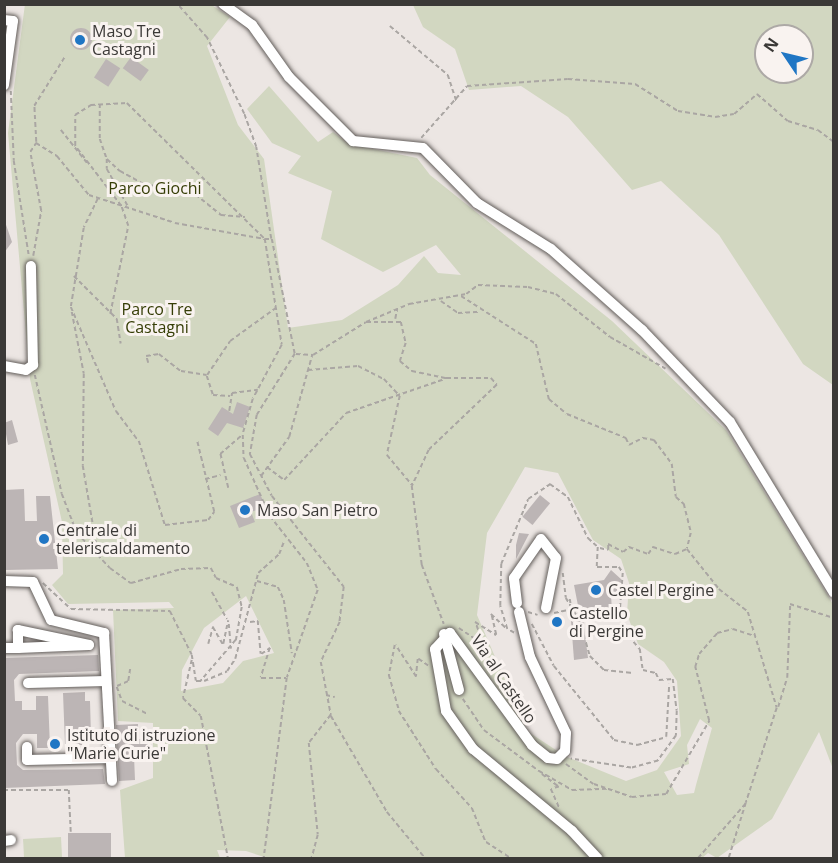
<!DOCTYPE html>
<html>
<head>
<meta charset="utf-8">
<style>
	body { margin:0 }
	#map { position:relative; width:838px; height:863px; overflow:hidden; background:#ece6e3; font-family:"Open Sans",sans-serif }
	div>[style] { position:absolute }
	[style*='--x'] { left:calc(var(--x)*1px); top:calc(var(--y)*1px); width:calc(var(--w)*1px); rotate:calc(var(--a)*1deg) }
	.green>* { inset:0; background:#d2d7c1; transform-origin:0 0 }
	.building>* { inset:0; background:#bcb5b5; transform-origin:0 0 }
	.round { border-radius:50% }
	.path>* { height:1.5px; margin-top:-0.75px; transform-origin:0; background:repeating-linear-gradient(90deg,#aaa6a3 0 4.5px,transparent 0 7.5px) }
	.roads { filter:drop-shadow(0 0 2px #635e5b) drop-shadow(0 0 2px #635e5b) }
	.minor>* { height:10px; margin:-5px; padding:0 5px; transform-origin:5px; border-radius:5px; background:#fff }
	.dots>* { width:16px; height:16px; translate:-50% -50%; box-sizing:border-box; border:3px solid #f9f3f0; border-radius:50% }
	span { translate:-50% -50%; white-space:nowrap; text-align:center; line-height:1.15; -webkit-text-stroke:6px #f9f3f0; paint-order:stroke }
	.poi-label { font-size:16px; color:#3b3937 }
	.left { translate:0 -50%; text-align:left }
	.park-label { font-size:16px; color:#363e06 }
	.street-label { font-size:16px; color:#3b3937 }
	.frame { position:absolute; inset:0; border:6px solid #3b3937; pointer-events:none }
	.north { position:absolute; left:754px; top:24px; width:60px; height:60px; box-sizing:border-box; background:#f9f3f0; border:2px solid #ada9a6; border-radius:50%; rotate:305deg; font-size:16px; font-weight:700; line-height:24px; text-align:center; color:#3b3937 }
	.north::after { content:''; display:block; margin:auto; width:21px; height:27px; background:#2076c4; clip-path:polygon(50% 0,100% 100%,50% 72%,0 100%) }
</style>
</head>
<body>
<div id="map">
	<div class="green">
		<i style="clip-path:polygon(evenodd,25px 4px,210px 4px,230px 17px,207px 46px,238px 125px,264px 159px,288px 328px,342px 320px,398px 285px,424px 256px,438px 273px,461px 275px,436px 245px,383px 272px,321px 239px,332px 191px,288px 173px,301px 156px,272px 143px,247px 109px,269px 86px,318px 142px,333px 132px,349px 144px,417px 158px,430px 175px,612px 321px,726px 430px,833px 604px,833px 769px,819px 732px,772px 819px,717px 858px,708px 853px,702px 858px,267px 858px,246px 851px,217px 850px,220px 858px,125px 858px,120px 790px,153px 778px,153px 723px,118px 721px,113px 610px,174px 608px,169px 602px,68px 604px,52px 585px,63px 574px,62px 522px,30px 379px,8px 133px,25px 4px,525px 467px,558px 473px,593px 540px,621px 559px,629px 583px,627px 614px,638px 644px,664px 662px,677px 681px,681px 736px,657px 770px,626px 781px,565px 756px,527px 731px,477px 615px,487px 533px,525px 467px,25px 4px,246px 596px,274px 653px,243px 661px,223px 683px,181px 691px,182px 670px,204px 628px,246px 596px,25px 4px,700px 719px,712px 728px,696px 785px,694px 793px,677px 795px,664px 772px,689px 764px,687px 745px,700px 719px)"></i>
		<i style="clip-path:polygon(evenodd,413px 5px,833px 5px,833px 385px,803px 364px,719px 235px,661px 181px,632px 190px,568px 117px,521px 86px,469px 90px,455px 49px,423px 27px,413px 5px,766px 36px,802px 36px,802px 72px,766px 72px,766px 36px)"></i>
		<i style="left:61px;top:837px;width:21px;height:38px;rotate:87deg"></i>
	</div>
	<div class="building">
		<i class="round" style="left:70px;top:28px;width:22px;height:22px"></i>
		<i style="left:131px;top:57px;width:22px;height:14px;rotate:36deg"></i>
		<i style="left:106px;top:59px;width:17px;height:22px;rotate:33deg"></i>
		<i style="clip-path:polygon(4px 219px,12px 242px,4px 253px)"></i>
		<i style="clip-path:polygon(237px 402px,250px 407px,243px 428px,227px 423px,218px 436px,208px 429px,222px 407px,233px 414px)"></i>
		<i style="clip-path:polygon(12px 420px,18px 442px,8px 445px,4px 423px)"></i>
		<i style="clip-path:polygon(24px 489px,25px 521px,37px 521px,36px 496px,50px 496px,58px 569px,4px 570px,4px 490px)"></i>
		<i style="clip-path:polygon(260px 494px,266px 507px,251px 512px,255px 522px,239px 528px,230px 506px)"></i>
		<i style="left:540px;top:495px;width:13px;height:28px;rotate:39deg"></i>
		<i style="clip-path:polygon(519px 533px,529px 534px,516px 559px,516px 545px)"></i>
		<i style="clip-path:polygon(611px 570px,622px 580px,619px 593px,611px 595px,612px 611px,580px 616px,574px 585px,604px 580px)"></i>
		<i style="clip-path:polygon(583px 619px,588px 658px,574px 660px,571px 621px)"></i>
		<i style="clip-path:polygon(98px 655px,99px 671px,19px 674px,14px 680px,15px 701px,22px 701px,22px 710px,36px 710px,36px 696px,48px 696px,50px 748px,37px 748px,37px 734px,23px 734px,16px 743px,17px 765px,23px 770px,103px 769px,105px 784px,4px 788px,4px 658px)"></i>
		<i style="clip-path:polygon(85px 692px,85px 701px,90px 701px,91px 737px,86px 737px,86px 745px,65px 745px,63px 693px)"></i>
		<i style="clip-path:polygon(138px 724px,138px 739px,148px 739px,149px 756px,134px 756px,135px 780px,119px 781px,116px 725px)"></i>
		<i style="left:111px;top:833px;width:25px;height:43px;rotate:90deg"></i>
	</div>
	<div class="path">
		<i style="--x:390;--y:26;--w:76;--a:40.2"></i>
		<i style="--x:448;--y:75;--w:28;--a:72"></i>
		<i style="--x:11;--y:91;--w:70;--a:87.5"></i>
		<i style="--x:14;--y:161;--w:96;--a:81"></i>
		<i style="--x:100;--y:104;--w:35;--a:90"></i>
		<i style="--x:100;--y:139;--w:21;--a:71"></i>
		<i style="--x:107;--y:159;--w:18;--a:43"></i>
		<i style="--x:120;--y:171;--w:33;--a:29"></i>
		<i style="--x:149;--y:187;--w:13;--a:-23"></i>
		<i style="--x:161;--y:182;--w:23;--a:7"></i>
		<i style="--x:184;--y:185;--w:48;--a:39"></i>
		<i style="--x:221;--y:215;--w:24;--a:5"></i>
		<i style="--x:61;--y:130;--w:43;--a:51.5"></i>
		<i style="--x:421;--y:138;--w:69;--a:-48.5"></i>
		<i style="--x:467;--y:86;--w:101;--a:-4"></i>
		<i style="--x:568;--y:79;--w:67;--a:4.3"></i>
		<i style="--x:635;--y:84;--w:51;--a:32.1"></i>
		<i style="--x:678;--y:111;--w:37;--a:9"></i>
		<i style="--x:715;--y:117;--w:19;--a:-9"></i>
		<i style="--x:734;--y:114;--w:30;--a:-41"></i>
		<i style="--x:757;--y:94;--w:41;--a:41.1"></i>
		<i style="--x:788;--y:121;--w:31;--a:17"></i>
		<i style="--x:818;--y:130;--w:20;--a:37"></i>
		<i style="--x:36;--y:142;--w:36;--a:-93"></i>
		<i style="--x:34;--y:106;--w:57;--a:-58"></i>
		<i style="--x:107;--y:159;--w:10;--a:90"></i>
		<i style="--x:107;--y:169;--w:45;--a:60.6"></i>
		<i style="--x:98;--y:199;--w:32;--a:116"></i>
		<i style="--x:84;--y:228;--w:80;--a:99.3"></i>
		<i style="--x:71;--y:307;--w:113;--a:66.6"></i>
		<i style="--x:116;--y:411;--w:38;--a:53"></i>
		<i style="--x:139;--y:441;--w:88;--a:72.8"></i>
		<i style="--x:165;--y:525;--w:43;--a:-6.6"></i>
		<i style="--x:208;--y:520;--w:10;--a:-53"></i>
		<i style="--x:214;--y:512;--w:73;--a:-103.5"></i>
		<i style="--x:272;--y:239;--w:117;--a:78.7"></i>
		<i style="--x:295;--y:354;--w:72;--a:121.9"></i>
		<i style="--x:257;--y:415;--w:40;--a:100"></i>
		<i style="--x:250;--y:454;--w:47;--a:62.4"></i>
		<i style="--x:272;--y:496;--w:116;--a:51.6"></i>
		<i style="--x:344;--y:587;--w:35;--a:97"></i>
		<i style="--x:340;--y:622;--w:44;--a:115.4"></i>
		<i style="--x:321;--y:662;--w:54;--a:79.3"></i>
		<i style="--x:331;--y:715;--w:36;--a:128"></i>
		<i style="--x:309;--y:743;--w:92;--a:84.4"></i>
		<i style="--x:318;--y:835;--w:24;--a:105"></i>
		<i style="--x:33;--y:256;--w:46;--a:-79.9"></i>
		<i style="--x:41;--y:211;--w:60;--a:-100.6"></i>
		<i style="--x:30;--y:152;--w:11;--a:-56"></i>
		<i style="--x:36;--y:143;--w:25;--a:32"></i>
		<i style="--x:57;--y:156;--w:50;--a:50.6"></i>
		<i style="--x:89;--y:195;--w:90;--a:18"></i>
		<i style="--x:175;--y:223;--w:91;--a:10.1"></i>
		<i style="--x:265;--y:239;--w:107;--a:80.9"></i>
		<i style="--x:282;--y:345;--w:61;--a:118.2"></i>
		<i style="--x:253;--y:399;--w:37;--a:106"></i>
		<i style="--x:243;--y:435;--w:23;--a:88"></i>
		<i style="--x:244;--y:458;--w:64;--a:65.9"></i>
		<i style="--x:270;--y:516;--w:60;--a:51.8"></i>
		<i style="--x:307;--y:563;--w:29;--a:68"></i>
		<i style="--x:318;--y:590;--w:93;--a:109.4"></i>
		<i style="--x:287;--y:678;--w:181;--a:97.3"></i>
		<i style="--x:74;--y:276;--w:61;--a:45"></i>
		<i style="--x:117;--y:319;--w:25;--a:81"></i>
		<i style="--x:461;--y:296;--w:89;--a:32.6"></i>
		<i style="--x:536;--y:344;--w:57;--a:76.7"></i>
		<i style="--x:549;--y:399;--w:23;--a:40"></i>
		<i style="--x:567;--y:414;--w:64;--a:22.1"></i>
		<i style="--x:626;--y:438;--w:8;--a:67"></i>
		<i style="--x:629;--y:445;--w:16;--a:-27"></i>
		<i style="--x:643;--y:438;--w:11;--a:10"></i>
		<i style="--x:654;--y:440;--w:30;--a:53"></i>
		<i style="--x:672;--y:464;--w:33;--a:83"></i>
		<i style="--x:676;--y:497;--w:11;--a:41"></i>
		<i style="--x:684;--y:504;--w:30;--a:76"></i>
		<i style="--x:691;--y:533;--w:16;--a:104"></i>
		<i style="--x:687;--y:549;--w:51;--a:51.3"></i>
		<i style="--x:719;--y:589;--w:37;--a:38"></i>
		<i style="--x:748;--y:612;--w:100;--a:73.2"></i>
		<i style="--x:777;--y:708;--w:100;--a:108.1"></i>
		<i style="--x:441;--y:301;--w:21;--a:35"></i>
		<i style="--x:458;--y:313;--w:22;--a:-3"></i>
		<i style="--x:72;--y:312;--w:63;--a:79"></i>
		<i style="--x:84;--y:374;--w:92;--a:90.6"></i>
		<i style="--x:83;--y:466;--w:89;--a:80.3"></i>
		<i style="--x:110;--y:314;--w:90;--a:-78.4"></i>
		<i style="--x:128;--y:226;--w:21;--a:-109"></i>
		<i style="--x:121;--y:206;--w:76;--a:-127.5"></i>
		<i style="--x:75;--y:146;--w:31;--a:-90"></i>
		<i style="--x:75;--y:115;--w:19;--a:-32"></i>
		<i style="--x:91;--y:105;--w:36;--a:-3"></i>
		<i style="--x:127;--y:103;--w:194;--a:44.6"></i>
		<i style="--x:265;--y:239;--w:6;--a:0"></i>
		<i style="--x:271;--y:239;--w:93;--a:-99.3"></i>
		<i style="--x:256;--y:147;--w:35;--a:-110"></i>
		<i style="--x:244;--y:114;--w:85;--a:-116"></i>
		<i style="--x:207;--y:38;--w:45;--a:-131.4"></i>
		<i style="--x:395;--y:319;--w:10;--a:-79"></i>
		<i style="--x:366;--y:322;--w:35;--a:0"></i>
		<i style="--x:401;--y:322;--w:22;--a:77"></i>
		<i style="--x:406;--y:343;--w:19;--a:108"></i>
		<i style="--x:400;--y:361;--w:16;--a:40"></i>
		<i style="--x:412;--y:371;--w:35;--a:12"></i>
		<i style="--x:446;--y:378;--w:45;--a:0"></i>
		<i style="--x:491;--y:378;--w:9;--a:49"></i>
		<i style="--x:497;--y:385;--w:94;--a:136.3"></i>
		<i style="--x:429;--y:450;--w:40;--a:115"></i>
		<i style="--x:412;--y:486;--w:80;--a:82.8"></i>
		<i style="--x:422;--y:565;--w:63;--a:69.6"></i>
		<i style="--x:296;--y:354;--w:17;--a:3"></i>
		<i style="--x:313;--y:355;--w:62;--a:-31.9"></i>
		<i style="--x:366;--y:322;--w:47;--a:-22.7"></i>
		<i style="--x:409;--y:304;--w:58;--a:-10"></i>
		<i style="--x:466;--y:294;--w:15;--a:-37"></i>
		<i style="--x:478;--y:285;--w:50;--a:2.3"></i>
		<i style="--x:528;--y:287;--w:29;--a:14"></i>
		<i style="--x:556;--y:294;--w:69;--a:38.5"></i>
		<i style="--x:610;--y:337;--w:64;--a:29.7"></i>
		<i style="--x:148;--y:363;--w:7;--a:-106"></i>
		<i style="--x:146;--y:356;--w:13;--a:-9"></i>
		<i style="--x:159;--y:354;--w:28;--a:38"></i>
		<i style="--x:181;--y:371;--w:26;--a:9"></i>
		<i style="--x:207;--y:375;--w:41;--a:-55.9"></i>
		<i style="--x:230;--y:341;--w:58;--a:-35.9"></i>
		<i style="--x:308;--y:370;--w:50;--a:-4.6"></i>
		<i style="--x:358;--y:366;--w:29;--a:27"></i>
		<i style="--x:384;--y:379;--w:23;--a:47"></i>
		<i style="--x:400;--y:396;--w:60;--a:102.4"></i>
		<i style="--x:387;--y:455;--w:39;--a:50"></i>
		<i style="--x:35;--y:375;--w:122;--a:77.2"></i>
		<i style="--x:62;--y:494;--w:42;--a:69"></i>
		<i style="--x:77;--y:533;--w:48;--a:46.7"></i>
		<i style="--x:110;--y:568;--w:26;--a:36"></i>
		<i style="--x:131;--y:583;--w:52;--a:-15.6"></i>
		<i style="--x:181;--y:569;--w:30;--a:-2"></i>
		<i style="--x:211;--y:568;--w:11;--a:63"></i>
		<i style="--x:216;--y:578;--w:23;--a:23"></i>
		<i style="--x:237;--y:587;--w:21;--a:76"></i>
		<i style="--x:242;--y:607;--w:34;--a:100"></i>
		<i style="--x:236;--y:640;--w:55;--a:130.6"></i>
		<i style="--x:207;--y:376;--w:20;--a:72"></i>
		<i style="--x:213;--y:395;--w:17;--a:3"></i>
		<i style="--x:229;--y:411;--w:18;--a:-81"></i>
		<i style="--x:232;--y:393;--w:26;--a:-7"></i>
		<i style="--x:267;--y:467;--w:21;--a:37"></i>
		<i style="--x:284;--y:480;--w:91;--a:-47.2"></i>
		<i style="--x:346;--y:413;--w:105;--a:-19"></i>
		<i style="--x:261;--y:476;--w:48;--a:-54.3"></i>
		<i style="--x:289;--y:437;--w:85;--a:-74.3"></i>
		<i style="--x:205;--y:479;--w:16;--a:-14"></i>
		<i style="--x:228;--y:488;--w:35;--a:-103"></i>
		<i style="--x:220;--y:454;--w:29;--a:-41"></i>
		<i style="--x:283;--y:508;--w:6;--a:0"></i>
		<i style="--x:600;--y:548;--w:8;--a:14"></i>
		<i style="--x:608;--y:550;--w:6;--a:-90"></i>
		<i style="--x:608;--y:544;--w:17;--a:28"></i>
		<i style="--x:623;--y:552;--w:8;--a:-40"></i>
		<i style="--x:629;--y:547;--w:20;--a:20"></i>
		<i style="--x:648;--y:554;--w:9;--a:-54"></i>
		<i style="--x:653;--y:547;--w:23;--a:18"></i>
		<i style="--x:675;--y:554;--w:13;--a:-23"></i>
		<i style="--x:563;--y:573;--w:25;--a:83"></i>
		<i style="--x:566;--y:598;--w:27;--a:59"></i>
		<i style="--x:580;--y:621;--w:36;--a:74"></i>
		<i style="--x:590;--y:656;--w:20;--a:45"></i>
		<i style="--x:604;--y:670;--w:29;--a:6"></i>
		<i style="--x:257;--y:581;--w:22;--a:16"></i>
		<i style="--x:278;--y:587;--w:14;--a:65"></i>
		<i style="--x:284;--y:600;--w:54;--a:81.4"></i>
		<i style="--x:43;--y:583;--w:38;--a:43"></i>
		<i style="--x:71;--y:609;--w:99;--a:1.2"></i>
		<i style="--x:170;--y:611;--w:49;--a:63.4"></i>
		<i style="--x:192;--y:655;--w:26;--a:81"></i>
		<i style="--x:196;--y:681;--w:8;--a:0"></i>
		<i style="--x:204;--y:681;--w:25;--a:-23"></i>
		<i style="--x:227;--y:671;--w:14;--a:-56"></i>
		<i style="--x:235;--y:659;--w:89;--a:-75"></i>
		<i style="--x:258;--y:573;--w:28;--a:-42"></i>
		<i style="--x:279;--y:554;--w:14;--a:-69"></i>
		<i style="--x:212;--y:592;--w:31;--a:61"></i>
		<i style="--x:570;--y:599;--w:6;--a:81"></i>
		<i style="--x:528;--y:612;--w:10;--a:17"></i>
		<i style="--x:554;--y:613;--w:19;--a:-12"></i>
		<i style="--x:250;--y:622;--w:8;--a:-7"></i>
		<i style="--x:258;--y:621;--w:33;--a:85"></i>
		<i style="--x:261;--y:654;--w:11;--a:-34"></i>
		<i style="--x:270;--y:648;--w:31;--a:107"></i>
		<i style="--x:261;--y:678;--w:25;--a:0"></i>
		<i style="--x:229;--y:624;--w:25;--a:85"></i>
		<i style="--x:532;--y:624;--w:47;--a:62.4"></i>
		<i style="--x:554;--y:666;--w:95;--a:51"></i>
		<i style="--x:614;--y:740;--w:24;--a:12"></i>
		<i style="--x:637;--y:745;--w:30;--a:-15"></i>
		<i style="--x:666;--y:737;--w:53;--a:-86.8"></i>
		<i style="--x:459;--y:628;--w:29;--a:34"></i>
		<i style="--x:483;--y:644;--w:23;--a:-110"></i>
		<i style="--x:475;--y:622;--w:25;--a:32"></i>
		<i style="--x:496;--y:635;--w:22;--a:-103"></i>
		<i style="--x:491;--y:614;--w:22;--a:43"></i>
		<i style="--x:514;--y:633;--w:8;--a:-150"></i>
		<i style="--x:507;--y:629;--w:24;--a:-107"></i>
		<i style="--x:500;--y:606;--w:42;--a:-88.6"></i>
		<i style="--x:501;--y:564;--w:70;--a:-67.4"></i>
		<i style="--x:528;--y:499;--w:27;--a:-34"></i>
		<i style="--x:550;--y:484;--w:22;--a:36"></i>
		<i style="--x:568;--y:497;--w:46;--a:64"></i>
		<i style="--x:588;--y:538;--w:13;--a:42"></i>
		<i style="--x:598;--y:547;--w:20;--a:93"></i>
		<i style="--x:597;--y:567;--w:22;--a:0"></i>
		<i style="--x:619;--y:567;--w:7;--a:56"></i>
		<i style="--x:623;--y:573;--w:52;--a:94.4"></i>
		<i style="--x:619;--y:625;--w:32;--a:49"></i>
		<i style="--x:640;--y:649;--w:21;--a:82"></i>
		<i style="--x:643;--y:670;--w:13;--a:13"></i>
		<i style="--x:656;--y:673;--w:8;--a:67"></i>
		<i style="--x:659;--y:680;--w:14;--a:-4"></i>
		<i style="--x:673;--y:679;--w:32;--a:83"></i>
		<i style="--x:677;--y:711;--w:25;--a:92"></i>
		<i style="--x:676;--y:736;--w:31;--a:126"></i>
		<i style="--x:658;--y:761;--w:28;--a:165"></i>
		<i style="--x:631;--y:768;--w:61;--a:-171.5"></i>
		<i style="--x:208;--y:644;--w:18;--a:-74"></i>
		<i style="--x:213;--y:627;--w:20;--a:60"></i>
		<i style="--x:223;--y:644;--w:24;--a:-78"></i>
		<i style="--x:192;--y:660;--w:39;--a:103"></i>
		<i style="--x:183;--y:698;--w:25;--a:45"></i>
		<i style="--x:201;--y:716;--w:145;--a:79.2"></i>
		<i style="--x:428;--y:666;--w:12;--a:-145"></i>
		<i style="--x:418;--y:659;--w:18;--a:96"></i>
		<i style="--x:416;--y:677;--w:38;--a:-123"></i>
		<i style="--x:395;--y:645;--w:31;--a:101"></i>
		<i style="--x:389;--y:675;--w:37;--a:74"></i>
		<i style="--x:399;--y:711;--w:69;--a:57.5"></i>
		<i style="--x:436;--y:769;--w:53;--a:47.3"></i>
		<i style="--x:472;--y:808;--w:37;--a:68"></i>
		<i style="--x:486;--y:842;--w:30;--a:33"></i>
		<i style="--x:117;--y:686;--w:12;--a:-24"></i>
		<i style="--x:128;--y:681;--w:12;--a:-81"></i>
		<i style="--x:117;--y:687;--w:15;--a:70"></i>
		<i style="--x:122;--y:701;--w:29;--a:27"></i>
		<i style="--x:326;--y:695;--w:9;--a:13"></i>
		<i style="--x:463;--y:699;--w:37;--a:56"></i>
		<i style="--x:484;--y:730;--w:69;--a:36.7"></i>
		<i style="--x:539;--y:771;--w:38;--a:30"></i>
		<i style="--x:572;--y:790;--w:35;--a:-2"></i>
		<i style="--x:778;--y:707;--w:30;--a:-73"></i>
		<i style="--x:787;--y:678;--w:74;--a:-87.7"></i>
		<i style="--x:790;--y:604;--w:46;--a:17.7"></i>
		<i style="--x:331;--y:716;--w:111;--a:59.7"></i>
		<i style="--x:387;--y:812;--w:60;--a:50.4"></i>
		<i style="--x:566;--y:764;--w:34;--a:36"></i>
		<i style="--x:594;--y:784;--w:40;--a:18.9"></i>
		<i style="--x:632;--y:797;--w:34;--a:-5"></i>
		<i style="--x:666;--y:794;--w:85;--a:-59.5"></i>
		<i style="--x:709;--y:721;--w:56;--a:-104.5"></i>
		<i style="--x:695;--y:667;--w:14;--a:-73"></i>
		<i style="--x:699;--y:654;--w:28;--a:-49"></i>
		<i style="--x:717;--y:633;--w:16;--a:-14"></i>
		<i style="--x:733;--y:629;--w:20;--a:18"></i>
		<i style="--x:542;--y:774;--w:21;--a:37"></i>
		<i style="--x:559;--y:787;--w:8;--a:166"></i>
		<i style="--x:551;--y:789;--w:20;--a:66"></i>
		<i style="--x:4;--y:790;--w:65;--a:0"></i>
		<i style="--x:69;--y:790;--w:42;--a:87.3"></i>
		<i style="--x:698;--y:858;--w:73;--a:-48.9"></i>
		<i style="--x:746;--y:803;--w:58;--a:107.2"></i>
	</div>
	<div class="roads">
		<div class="minor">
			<i style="--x:223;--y:4;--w:36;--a:36"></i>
			<i style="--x:252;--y:25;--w:64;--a:54.6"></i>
			<i style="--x:289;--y:77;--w:91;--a:45"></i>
			<i style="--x:353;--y:141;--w:70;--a:5.7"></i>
			<i style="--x:423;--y:148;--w:77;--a:45.5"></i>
			<i style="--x:477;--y:203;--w:87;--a:31.9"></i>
			<i style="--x:551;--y:249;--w:122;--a:41.7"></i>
			<i style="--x:642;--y:330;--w:127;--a:46.3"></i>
			<i style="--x:730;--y:422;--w:200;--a:58.7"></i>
			<i style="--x:4;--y:20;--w:9;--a:6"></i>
			<i style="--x:13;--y:21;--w:65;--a:98"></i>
			<i style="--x:4;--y:366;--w:22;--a:10"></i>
			<i style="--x:26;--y:370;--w:9;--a:-36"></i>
			<i style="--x:33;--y:365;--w:99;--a:-91.2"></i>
			<i style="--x:4;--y:581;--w:29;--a:2"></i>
			<i style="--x:33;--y:582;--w:42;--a:64.7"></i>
			<i style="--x:51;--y:620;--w:55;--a:13.8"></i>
			<i style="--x:104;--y:633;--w:148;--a:86.9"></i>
			<i style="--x:517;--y:603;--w:25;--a:-97"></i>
			<i style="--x:514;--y:578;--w:47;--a:-55.3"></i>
			<i style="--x:541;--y:539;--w:24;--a:52"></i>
			<i style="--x:556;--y:558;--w:51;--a:101.3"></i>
			<i style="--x:519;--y:612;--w:46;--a:76.3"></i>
			<i style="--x:530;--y:657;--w:84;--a:64.7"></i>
			<i style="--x:566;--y:733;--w:18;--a:93"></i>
			<i style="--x:565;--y:751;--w:11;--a:135"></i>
			<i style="--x:557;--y:759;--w:9;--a:-174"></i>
			<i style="--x:548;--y:758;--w:21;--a:-141"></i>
			<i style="--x:532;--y:745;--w:139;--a:-126.2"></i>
			<i style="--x:450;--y:633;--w:22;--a:133"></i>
			<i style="--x:435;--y:649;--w:63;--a:79.9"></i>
			<i style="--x:446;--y:711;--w:47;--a:54.6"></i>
			<i style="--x:473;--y:749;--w:129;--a:39.6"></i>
			<i style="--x:572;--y:831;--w:37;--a:47"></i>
			<i style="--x:444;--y:634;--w:58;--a:75"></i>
			<i style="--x:4;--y:648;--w:14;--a:0"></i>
			<i style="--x:18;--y:648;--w:71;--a:-2.4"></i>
			<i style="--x:89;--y:645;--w:73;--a:-168.1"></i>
			<i style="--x:18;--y:630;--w:18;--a:90"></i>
			<i style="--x:28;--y:683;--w:78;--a:-1.5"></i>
			<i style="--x:27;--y:747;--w:13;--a:90"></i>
			<i style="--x:27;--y:760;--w:84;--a:-1.4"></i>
			<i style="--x:4;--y:841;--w:7;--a:-8"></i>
		</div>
	</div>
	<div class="dots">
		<i style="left:80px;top:40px;background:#2076c4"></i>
		<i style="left:245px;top:510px;background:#2076c4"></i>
		<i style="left:44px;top:539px;background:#2076c4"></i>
		<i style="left:596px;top:590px;background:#2076c4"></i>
		<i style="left:557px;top:622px;background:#2076c4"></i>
		<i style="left:55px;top:744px;background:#2076c4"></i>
	</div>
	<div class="poi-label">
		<span class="left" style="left:92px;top:40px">Maso Tre<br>Castagni</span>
		<span class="left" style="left:257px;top:510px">Maso San Pietro</span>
		<span class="left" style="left:56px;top:539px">Centrale di<br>teleriscaldamento</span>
		<span class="left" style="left:608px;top:590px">Castel Pergine</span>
		<span class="left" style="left:569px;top:622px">Castello<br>di Pergine</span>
		<span class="left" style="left:67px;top:744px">Istituto di istruzione<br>"Marie Curie"</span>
	</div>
	<div class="park-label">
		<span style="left:155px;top:188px">Parco Giochi</span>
		<span style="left:157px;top:318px">Parco Tre<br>Castagni</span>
	</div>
	<div class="street-label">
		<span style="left:504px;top:679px;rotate:56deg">Via al Castello</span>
	</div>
	<div class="frame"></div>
	<div class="north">N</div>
</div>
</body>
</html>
